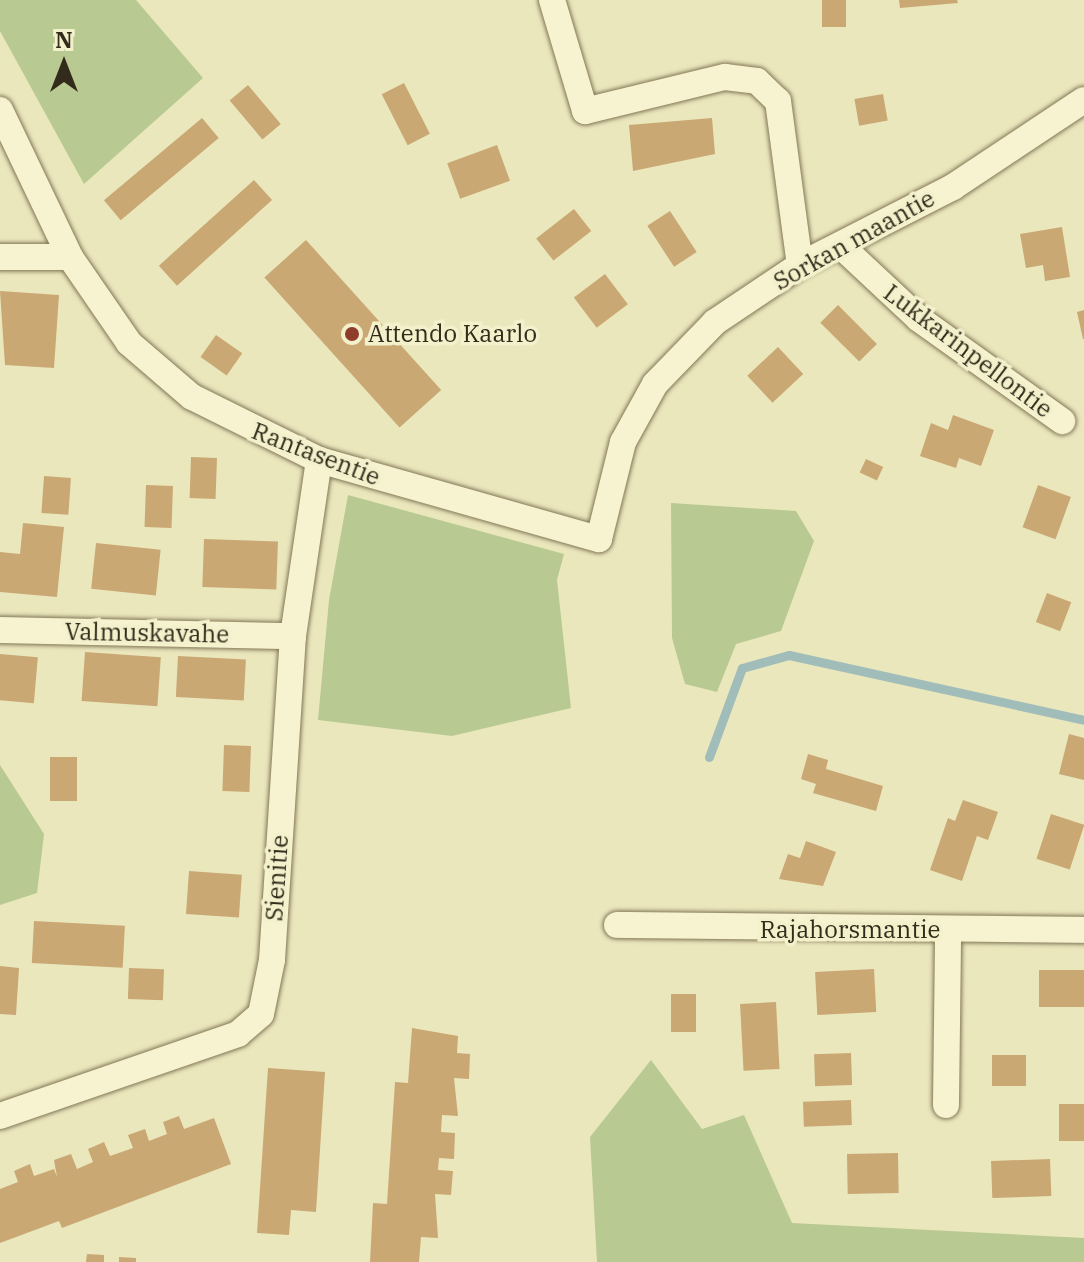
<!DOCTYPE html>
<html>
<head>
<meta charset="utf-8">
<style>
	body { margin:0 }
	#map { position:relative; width:1084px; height:1262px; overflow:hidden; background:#ebe7bd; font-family:"IBM Plex Serif",serif }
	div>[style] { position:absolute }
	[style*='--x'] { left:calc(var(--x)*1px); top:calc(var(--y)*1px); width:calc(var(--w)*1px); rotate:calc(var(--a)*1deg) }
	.green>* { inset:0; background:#b8c992 }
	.stream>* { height:9px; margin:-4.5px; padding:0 4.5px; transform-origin:4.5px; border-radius:4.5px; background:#a1bdba }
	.building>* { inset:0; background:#c9a874; transform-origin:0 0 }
	.roads { filter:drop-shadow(0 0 2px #837757) drop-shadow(0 0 2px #837757) }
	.minor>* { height:26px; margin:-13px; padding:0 13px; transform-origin:13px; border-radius:13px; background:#f7f3d0 }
	.dots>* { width:22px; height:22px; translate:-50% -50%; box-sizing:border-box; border:4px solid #f3f0cc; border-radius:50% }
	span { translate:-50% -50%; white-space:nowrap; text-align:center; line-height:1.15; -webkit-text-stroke:7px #f3f0cc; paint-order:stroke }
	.street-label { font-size:24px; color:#322b1b }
	.poi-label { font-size:24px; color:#322b1b }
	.left { translate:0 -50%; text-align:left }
	.north { position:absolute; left:24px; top:24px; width:80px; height:80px; -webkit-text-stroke:6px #f3f0cc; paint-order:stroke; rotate:0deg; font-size:22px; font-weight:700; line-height:32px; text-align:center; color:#322b1b }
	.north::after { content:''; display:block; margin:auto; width:28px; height:36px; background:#322b1b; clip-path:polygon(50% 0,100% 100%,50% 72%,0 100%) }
</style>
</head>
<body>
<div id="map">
	<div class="green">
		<i style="clip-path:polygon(0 0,136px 0,203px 78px,84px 184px,0 31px)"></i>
		<i style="clip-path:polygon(348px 495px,564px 554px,557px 580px,571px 708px,452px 736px,318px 720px,329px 600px)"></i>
		<i style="clip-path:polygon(671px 503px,796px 511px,814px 541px,781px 631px,736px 644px,717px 692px,685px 684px,672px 638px)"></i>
		<i style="clip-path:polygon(0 765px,44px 834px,37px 893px,0 905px)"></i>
		<i style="clip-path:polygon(651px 1060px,702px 1129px,744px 1115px,792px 1223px,1084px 1238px,1084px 1262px,597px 1262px,590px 1137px)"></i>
	</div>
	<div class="stream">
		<i style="--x:709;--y:757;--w:95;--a:-69.7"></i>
		<i style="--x:742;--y:668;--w:49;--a:-15.5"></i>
		<i style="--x:789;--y:655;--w:302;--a:12.4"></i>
	</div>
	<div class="building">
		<i style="left:822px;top:0;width:24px;height:27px"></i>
		<i style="clip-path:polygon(899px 0,957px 0,958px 3px,900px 8px)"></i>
		<i style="left:404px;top:83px;width:57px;height:25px;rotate:63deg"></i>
		<i style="left:248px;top:85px;width:51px;height:24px;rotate:50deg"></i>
		<i style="left:883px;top:94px;width:27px;height:29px;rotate:80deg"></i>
		<i style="left:202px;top:118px;width:26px;height:128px;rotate:50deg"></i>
		<i style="clip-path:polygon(712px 118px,715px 154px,633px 171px,629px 125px)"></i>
		<i style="left:497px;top:145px;width:38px;height:53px;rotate:70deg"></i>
		<i style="left:254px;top:180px;width:27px;height:128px;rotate:48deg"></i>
		<i style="left:574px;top:209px;width:28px;height:48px;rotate:52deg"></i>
		<i style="left:670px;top:211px;width:49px;height:27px;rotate:57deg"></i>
		<i style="clip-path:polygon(1062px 227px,1070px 277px,1045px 281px,1043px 265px,1026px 268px,1020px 234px)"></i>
		<i style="left:306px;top:240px;width:202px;height:56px;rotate:48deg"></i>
		<i style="left:605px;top:274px;width:38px;height:39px;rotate:53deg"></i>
		<i style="clip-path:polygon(0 291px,59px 295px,54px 368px,5px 365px)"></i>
		<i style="left:838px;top:305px;width:55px;height:25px;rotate:45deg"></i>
		<i style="clip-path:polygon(1084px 310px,1084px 339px,1083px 339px,1077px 312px)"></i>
		<i style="left:216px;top:335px;width:32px;height:27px;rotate:35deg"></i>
		<i style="left:778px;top:347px;width:37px;height:42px;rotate:47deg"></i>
		<i style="clip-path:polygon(953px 415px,994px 430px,981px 466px,959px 458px,956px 468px,920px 456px,931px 423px,948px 430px)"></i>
		<i style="left:191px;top:457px;width:26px;height:41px;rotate:2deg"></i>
		<i style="left:866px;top:459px;width:19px;height:15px;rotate:25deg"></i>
		<i style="left:44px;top:476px;width:27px;height:37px;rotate:4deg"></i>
		<i style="left:146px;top:485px;width:27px;height:42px;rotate:2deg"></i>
		<i style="left:1038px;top:485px;width:35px;height:45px;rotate:20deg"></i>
		<i style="clip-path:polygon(23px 523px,64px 527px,57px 597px,0 592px,0 552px,20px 554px)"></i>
		<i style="left:204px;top:539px;width:74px;height:48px;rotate:2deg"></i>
		<i style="left:96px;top:543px;width:65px;height:46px;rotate:6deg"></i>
		<i style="left:1047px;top:593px;width:26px;height:31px;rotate:21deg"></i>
		<i style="left:85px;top:652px;width:76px;height:49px;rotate:4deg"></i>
		<i style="left:0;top:654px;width:38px;height:46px;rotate:5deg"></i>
		<i style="left:178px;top:656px;width:68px;height:41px;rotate:3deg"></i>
		<i style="clip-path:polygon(1069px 734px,1084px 738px,1084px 780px,1059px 774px)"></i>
		<i style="left:224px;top:745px;width:27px;height:46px;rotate:2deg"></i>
		<i style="clip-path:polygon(808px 754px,828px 760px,826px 769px,883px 786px,876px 811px,813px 793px,816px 784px,801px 779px)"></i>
		<i style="left:50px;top:757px;width:27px;height:44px"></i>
		<i style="clip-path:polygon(963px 800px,998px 812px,988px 840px,977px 836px,962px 881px,930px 870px,948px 818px,955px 821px)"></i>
		<i style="left:1051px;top:814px;width:35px;height:47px;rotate:18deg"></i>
		<i style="clip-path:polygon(806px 841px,836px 852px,823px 886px,779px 879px,788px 854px,800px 858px)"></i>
		<i style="left:189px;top:871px;width:53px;height:43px;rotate:4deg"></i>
		<i style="left:34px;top:921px;width:91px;height:42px;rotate:3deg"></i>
		<i style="clip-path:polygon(0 966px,19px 968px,16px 1015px,0 1014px)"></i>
		<i style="left:129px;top:968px;width:35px;height:31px;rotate:2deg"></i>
		<i style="left:874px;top:969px;width:43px;height:59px;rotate:87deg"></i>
		<i style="left:1084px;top:970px;width:37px;height:45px;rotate:90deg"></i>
		<i style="left:671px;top:994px;width:25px;height:38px"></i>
		<i style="left:776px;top:1002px;width:67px;height:36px;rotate:87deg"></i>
		<i style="clip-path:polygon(412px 1028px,458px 1036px,457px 1053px,470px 1054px,469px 1079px,454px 1078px,458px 1116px,442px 1115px,441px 1132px,455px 1133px,454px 1159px,439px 1158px,438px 1170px,453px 1171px,451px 1195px,435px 1194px,438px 1238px,421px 1237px,419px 1262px,370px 1262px,373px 1203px,387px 1204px,395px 1082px,408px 1083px)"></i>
		<i style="left:851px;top:1053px;width:32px;height:37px;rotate:88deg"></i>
		<i style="left:1026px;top:1055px;width:31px;height:34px;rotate:90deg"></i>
		<i style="clip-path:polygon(268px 1068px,325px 1072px,316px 1212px,291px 1210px,289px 1235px,257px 1233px)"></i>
		<i style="left:851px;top:1100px;width:25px;height:48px;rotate:88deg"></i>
		<i style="left:1084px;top:1104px;width:37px;height:25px;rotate:90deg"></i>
		<i style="clip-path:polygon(179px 1116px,184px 1129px,214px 1118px,231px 1164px,62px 1228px,59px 1221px,0 1243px,0 1189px,18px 1182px,14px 1171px,30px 1164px,34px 1176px,54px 1169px,57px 1177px,54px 1160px,71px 1154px,77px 1169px,93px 1162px,88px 1149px,104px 1142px,110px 1156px,133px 1148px,128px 1135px,145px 1129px,149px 1141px,167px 1134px,163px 1122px)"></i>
		<i style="left:898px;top:1153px;width:40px;height:51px;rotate:89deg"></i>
		<i style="left:1050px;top:1159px;width:37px;height:59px;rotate:88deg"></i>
		<i style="clip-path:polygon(87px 1254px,104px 1255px,104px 1262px,86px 1262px)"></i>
		<i style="clip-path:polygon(119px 1257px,136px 1258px,136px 1262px,119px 1262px)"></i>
	</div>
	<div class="roads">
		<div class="minor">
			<i style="--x:552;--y:0;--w:116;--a:73.4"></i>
			<i style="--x:585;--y:111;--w:144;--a:-13.7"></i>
			<i style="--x:725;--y:77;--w:32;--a:7"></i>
			<i style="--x:757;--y:81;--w:29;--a:44"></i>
			<i style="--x:778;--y:101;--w:165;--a:82.4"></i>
			<i style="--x:0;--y:110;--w:163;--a:64.5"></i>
			<i style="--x:70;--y:257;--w:104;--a:55.5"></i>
			<i style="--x:129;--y:343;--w:83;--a:40.6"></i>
			<i style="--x:192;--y:397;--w:142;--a:26.4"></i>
			<i style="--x:319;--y:460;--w:291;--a:15.8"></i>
			<i style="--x:599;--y:539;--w:100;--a:-76.1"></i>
			<i style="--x:623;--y:442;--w:66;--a:-61.1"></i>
			<i style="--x:655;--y:384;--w:86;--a:-45.9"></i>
			<i style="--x:715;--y:322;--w:102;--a:-33.8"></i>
			<i style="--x:800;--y:265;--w:172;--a:-27"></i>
			<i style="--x:953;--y:187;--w:157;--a:-33.6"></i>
			<i style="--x:841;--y:246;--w:107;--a:43.1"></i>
			<i style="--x:919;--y:319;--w:176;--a:35.5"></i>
			<i style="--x:0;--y:257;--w:70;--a:0"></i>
			<i style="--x:0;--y:630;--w:293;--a:1.2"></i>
			<i style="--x:617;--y:925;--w:467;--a:0.6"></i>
			<i style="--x:946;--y:1105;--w:174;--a:-89.3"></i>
			<i style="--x:0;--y:1116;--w:252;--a:-19"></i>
			<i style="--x:238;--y:1034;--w:30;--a:-41"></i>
			<i style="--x:261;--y:1014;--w:55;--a:-78.5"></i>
			<i style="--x:272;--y:960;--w:325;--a:-86.3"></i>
			<i style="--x:293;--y:636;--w:178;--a:-81.6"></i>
		</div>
	</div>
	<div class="dots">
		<i style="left:352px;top:334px;background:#8f3c2a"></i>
	</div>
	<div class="street-label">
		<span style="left:854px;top:240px;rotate:-29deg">Sorkan maantie</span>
		<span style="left:968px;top:351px;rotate:37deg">Lukkarinpellontie</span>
		<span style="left:316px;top:454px;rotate:21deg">Rantasentie</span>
		<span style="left:147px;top:633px;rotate:1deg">Valmuskavahe</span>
		<span style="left:277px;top:878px;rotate:-86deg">Sienitie</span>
		<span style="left:850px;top:930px">Rajahorsmantie</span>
	</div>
	<div class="poi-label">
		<span class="left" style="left:368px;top:334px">Attendo Kaarlo</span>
	</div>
	<div class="north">N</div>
</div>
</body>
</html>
